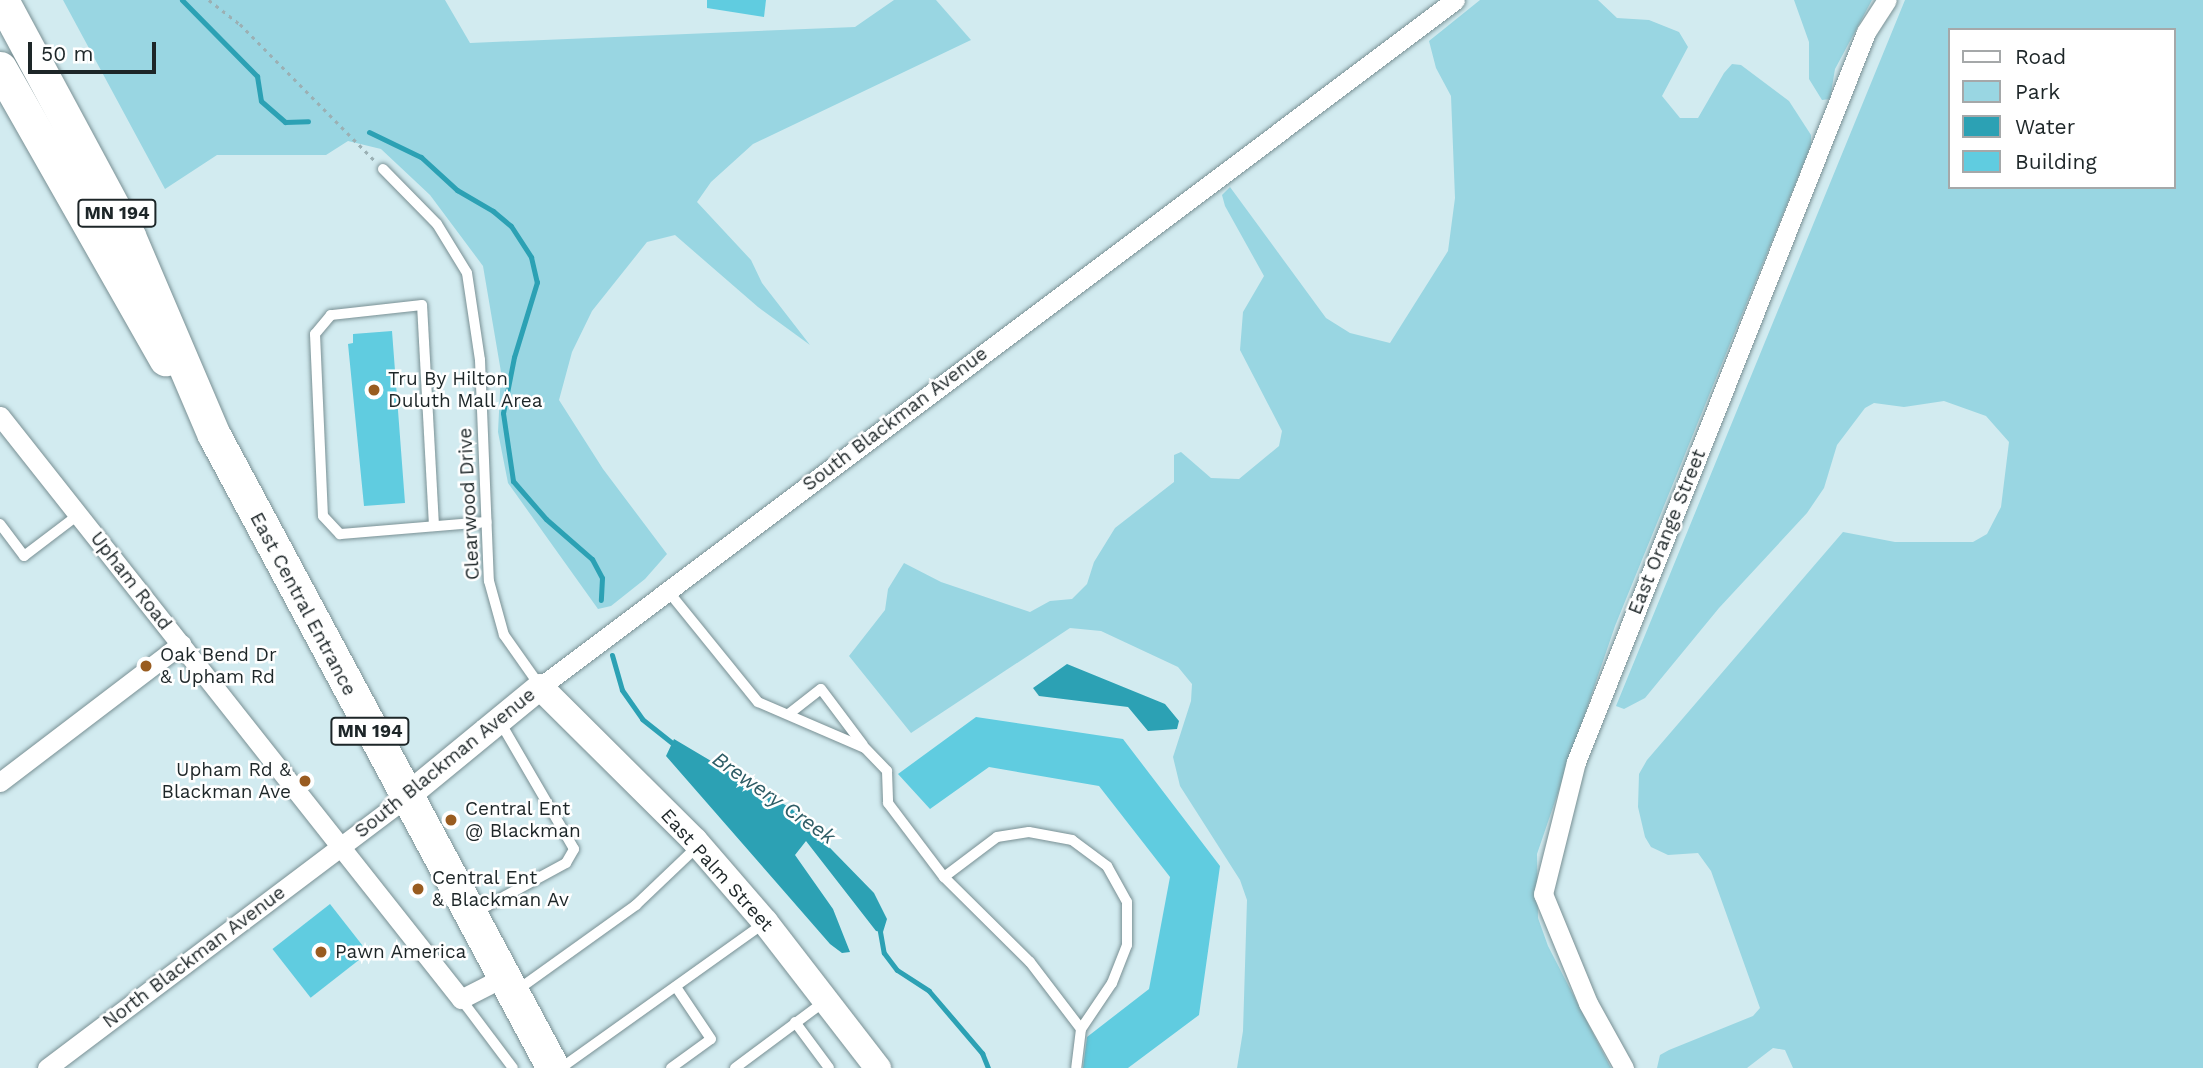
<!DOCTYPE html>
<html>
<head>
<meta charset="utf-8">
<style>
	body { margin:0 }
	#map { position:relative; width:2203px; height:1068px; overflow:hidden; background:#d2ebf0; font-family:"Work Sans",sans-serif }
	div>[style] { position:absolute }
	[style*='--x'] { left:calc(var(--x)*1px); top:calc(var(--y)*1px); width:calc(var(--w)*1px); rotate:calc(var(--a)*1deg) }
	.green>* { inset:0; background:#99d6e2 }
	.water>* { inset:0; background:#2ca1b4 }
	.stream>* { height:5px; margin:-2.5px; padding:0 2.5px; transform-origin:2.5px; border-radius:2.5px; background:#2ca1b4 }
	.building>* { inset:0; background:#60cce0; transform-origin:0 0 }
	.path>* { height:2.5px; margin-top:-1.25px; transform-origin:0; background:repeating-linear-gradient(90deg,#9bb0b4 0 3.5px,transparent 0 8.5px) }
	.roads { filter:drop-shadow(0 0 2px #799094) drop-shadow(0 0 2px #799094) }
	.lane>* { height:10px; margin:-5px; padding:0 5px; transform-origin:5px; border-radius:5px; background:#fff }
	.street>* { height:19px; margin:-9.5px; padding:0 9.5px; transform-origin:9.5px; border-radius:9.5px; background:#fff }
	.secondary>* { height:26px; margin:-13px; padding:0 13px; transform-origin:13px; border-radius:13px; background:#fff }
	.highway>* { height:33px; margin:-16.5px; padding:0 16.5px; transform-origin:16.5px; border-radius:16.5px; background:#fff }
	.dots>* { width:19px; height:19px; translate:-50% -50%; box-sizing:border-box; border:4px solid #fff; border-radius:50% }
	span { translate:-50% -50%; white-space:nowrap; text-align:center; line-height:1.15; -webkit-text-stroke:5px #fff; paint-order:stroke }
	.shield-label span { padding:2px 5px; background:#fff; border:2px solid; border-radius:5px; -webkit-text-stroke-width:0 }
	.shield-label { font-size:18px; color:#1d2628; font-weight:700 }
	.poi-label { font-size:19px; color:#1d2628 }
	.left { translate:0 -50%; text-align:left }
	.right { translate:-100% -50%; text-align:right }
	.street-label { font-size:19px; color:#1d2628 }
	.water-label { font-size:21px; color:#2e5d66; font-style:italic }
	.legend { position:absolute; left:1948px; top:28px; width:228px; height:161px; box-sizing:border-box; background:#fff; border:2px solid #a5a8a9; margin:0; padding:9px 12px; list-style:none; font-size:21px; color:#1d2628 }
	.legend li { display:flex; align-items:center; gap:14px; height:35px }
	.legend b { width:35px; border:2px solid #a5a8a9 }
	.scale { position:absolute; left:28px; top:42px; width:128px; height:32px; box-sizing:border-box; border:4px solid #1d2628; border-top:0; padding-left:9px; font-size:21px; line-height:24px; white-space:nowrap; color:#1d2628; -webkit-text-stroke:5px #fff; paint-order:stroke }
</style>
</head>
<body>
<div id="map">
	<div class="green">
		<i style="clip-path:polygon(63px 0,445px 0,470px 43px,855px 27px,894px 0,936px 0,971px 40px,753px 144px,711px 182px,697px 202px,751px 260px,762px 283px,810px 345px,758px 307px,675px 235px,647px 242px,592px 311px,572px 352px,559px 400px,603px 469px,667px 554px,645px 579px,611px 606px,598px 609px,508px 483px,498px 432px,501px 372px,483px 266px,430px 195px,381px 149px,348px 141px,326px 155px,217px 155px,165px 189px)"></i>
		<i style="clip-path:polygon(1480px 0,1598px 0,1617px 18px,1649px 20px,1679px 32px,1688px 47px,1662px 96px,1680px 118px,1698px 118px,1724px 73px,1732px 64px,1741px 65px,1789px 101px,1811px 135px,1811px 145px,1615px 626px,1537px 854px,1538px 918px,1548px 946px,1611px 1068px,1237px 1068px,1243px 1031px,1247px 900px,1240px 880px,1180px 786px,1173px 757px,1191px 701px,1192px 684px,1178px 667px,1101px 631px,1070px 628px,911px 733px,849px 656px,885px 610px,888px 589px,904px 563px,941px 582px,1030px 612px,1050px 601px,1072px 599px,1087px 584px,1094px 562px,1115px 528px,1174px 482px,1174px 455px,1181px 452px,1211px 478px,1239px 479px,1279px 446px,1282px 431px,1240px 350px,1243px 312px,1264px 276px,1225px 206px,1222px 195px,1230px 187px,1326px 318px,1350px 333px,1390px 343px,1448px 251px,1455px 198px,1451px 96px,1436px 68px,1429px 41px)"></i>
		<i style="clip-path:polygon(1794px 0,1872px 0,1835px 69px,1830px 99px,1822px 100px,1809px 79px,1809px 42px)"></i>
		<i style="clip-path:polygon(evenodd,1905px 0,2203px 0,2203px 1068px,1793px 1068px,1785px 1050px,1773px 1048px,1747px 1068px,1657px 1068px,1660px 1055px,1669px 1050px,1753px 1016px,1760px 1008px,1711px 871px,1698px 853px,1668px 855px,1651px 847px,1645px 837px,1638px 807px,1639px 774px,1647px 760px,1843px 532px,1895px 542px,1973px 542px,1987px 534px,2001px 507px,2009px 442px,1986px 416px,1944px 401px,1904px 407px,1874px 403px,1865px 408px,1837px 445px,1824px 488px,1807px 513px,1719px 608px,1645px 698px,1624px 709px,1616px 706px,1905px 0,1949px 30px,2173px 30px,2173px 187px,1949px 187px,1949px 30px)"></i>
	</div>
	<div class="water">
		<i style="clip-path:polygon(1067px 664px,1165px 704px,1179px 721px,1177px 729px,1148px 731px,1128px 707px,1039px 696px,1033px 688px)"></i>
		<i style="clip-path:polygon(674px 739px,792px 809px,874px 893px,887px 919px,883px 932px,876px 931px,806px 841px,795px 855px,833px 909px,850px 952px,842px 953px,830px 944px,666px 756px)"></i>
	</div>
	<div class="stream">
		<i style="--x:182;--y:0;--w:107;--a:45.4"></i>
		<i style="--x:257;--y:76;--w:25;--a:81"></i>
		<i style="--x:261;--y:101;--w:32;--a:41"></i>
		<i style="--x:285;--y:122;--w:23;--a:-2"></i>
		<i style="--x:369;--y:132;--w:58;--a:25.7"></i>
		<i style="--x:421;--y:157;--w:49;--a:42.5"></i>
		<i style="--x:457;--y:190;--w:42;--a:30.3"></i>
		<i style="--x:493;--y:211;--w:23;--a:40"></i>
		<i style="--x:511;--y:226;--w:37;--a:57"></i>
		<i style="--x:531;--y:257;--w:26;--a:77"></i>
		<i style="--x:537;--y:282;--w:78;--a:107"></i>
		<i style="--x:514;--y:357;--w:57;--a:101.1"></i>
		<i style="--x:503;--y:413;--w:69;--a:81.6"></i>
		<i style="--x:513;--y:481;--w:50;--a:49"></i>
		<i style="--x:546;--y:519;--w:61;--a:41"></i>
		<i style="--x:592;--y:559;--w:21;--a:62"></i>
		<i style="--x:602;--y:578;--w:22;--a:93"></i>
		<i style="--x:612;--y:655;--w:36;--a:74"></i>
		<i style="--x:622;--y:690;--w:35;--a:55"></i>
		<i style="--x:642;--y:719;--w:43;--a:38.5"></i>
		<i style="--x:879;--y:926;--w:27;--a:80"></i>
		<i style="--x:884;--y:953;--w:21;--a:53"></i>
		<i style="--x:897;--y:970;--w:38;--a:33"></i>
		<i style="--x:929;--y:991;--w:82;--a:49.5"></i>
		<i style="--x:982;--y:1053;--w:16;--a:68"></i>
	</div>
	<div class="building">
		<i style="clip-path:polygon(707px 0,766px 0,764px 17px,707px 8px)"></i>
		<i style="clip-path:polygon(392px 331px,405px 503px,364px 506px,348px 344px,353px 343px,353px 334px)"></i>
		<i style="clip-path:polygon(976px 717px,1123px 739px,1220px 866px,1199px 1015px,1128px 1068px,1083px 1068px,1087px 1037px,1149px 989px,1170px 877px,1099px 786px,989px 767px,930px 809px,898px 774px)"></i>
		<i style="left:330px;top:904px;width:62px;height:73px;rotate:52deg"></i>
	</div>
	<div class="path">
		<i style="--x:209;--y:0;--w:39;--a:38"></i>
		<i style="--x:240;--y:24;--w:191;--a:45.4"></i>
	</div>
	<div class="roads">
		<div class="lane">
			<i style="--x:383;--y:169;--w:77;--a:45.5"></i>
			<i style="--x:437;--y:224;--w:57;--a:58.5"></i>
			<i style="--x:467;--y:273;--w:88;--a:81.5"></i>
			<i style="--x:480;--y:360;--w:221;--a:87.7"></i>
			<i style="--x:489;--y:581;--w:56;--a:74.5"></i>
			<i style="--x:504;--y:635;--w:62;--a:54.8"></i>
			<i style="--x:0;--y:524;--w:40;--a:53"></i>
			<i style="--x:24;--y:556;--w:68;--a:-37.2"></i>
			<i style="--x:434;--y:526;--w:221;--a:-93.1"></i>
			<i style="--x:422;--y:305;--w:92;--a:173.7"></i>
			<i style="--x:331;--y:315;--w:25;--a:130"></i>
			<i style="--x:315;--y:334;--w:182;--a:87.5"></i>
			<i style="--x:323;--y:516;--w:25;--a:47"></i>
			<i style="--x:340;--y:534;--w:147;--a:-4.7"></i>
			<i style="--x:668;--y:591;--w:143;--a:51"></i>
			<i style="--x:758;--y:702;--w:116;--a:23.3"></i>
			<i style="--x:865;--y:748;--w:32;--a:46"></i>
			<i style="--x:887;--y:771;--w:32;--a:88"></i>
			<i style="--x:888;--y:803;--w:93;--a:52.9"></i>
			<i style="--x:944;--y:877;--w:121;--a:44.7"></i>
			<i style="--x:1030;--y:962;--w:84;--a:52.7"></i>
			<i style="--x:1081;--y:1029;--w:39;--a:97"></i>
			<i style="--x:790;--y:713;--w:39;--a:-38"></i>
			<i style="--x:821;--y:689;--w:70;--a:53.1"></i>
			<i style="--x:944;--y:877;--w:66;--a:-37"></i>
			<i style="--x:997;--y:837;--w:32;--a:-9"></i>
			<i style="--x:1029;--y:832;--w:44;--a:10.5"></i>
			<i style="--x:1072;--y:840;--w:44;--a:36.6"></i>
			<i style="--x:1107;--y:866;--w:41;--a:60.9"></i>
			<i style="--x:1127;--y:902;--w:43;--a:90"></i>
			<i style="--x:1127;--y:945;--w:41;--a:111.5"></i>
			<i style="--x:1112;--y:983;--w:55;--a:124"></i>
			<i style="--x:474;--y:913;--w:105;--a:-28.5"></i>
			<i style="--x:566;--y:863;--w:16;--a:-60"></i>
			<i style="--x:574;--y:849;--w:147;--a:-120.2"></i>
			<i style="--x:516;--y:991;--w:148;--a:-35.6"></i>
			<i style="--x:636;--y:905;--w:86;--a:-43.6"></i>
			<i style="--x:461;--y:999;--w:86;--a:53"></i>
			<i style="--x:795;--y:1022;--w:57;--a:53.5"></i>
			<i style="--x:561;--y:1068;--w:248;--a:-35.5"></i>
			<i style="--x:671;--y:1068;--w:49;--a:-35.9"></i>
			<i style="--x:711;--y:1039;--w:63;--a:-123.9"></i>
			<i style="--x:735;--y:1068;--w:111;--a:-36.6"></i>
		</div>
		<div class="street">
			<i style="--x:0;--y:416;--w:743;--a:51.67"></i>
			<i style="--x:461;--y:999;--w:48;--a:-27.1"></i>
			<i style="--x:540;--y:687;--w:1144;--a:-36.9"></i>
			<i style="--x:0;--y:782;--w:228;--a:-37.3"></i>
			<i style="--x:47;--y:1068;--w:450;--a:-37"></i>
			<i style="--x:1624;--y:1068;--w:74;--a:-119"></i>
			<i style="--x:1588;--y:1003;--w:118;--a:-112.4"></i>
			<i style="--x:1543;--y:894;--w:136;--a:-76"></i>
			<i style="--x:1576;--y:762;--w:785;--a:-68.33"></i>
			<i style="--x:1866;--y:32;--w:38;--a:-57"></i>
		</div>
		<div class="secondary">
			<i style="--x:406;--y:797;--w:173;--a:-39.4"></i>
			<i style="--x:540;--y:687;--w:218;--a:44.8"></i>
			<i style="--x:695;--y:841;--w:107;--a:49.2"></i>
			<i style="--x:765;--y:922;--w:185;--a:52.3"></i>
		</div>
		<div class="highway">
			<i style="--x:2;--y:0;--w:268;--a:61.7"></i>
			<i style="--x:129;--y:236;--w:216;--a:66.9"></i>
			<i style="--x:214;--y:435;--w:718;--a:61.83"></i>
			<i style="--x:0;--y:68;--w:335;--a:60.4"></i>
		</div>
	</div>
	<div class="dots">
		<i style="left:374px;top:390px;background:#995c20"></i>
		<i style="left:146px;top:666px;background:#995c20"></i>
		<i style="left:305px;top:781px;background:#995c20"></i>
		<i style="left:451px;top:820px;background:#995c20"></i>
		<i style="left:418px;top:889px;background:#995c20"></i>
		<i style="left:321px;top:952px;background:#995c20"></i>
	</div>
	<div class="shield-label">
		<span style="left:117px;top:213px">MN 194</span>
		<span style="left:370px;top:731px">MN 194</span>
	</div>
	<div class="poi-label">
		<span class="left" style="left:388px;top:390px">Tru By Hilton<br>Duluth Mall Area</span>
		<span class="left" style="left:160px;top:666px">Oak Bend Dr<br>&amp; Upham Rd</span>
		<span class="right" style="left:291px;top:781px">Upham Rd &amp;<br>Blackman Ave</span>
		<span class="left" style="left:465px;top:820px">Central Ent<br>@ Blackman</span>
		<span class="left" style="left:432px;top:889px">Central Ent<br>&amp; Blackman Av</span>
		<span class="left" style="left:335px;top:952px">Pawn America</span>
	</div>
	<div class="street-label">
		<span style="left:895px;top:419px;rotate:-37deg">South Blackman Avenue</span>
		<span style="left:469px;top:504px;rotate:-93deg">Clearwood Drive</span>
		<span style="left:1667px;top:532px;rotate:-68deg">East Orange Street</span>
		<span style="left:131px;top:581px;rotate:52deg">Upham Road</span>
		<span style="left:303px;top:604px;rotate:62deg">East Central Entrance</span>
		<span style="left:445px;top:763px;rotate:-39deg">South Blackman Avenue</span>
		<span style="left:717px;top:870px;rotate:48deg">East Palm Street</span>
		<span style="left:194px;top:957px;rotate:-37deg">North Blackman Avenue</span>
	</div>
	<div class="water-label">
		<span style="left:774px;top:798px;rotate:35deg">Brewery Creek</span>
	</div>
	<ul class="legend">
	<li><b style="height:9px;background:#fff"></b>Road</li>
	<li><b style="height:19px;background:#99d6e2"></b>Park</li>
	<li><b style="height:19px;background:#2ca1b4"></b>Water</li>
	<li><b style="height:19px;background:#60cce0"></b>Building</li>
	</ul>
	<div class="scale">50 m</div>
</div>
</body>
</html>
